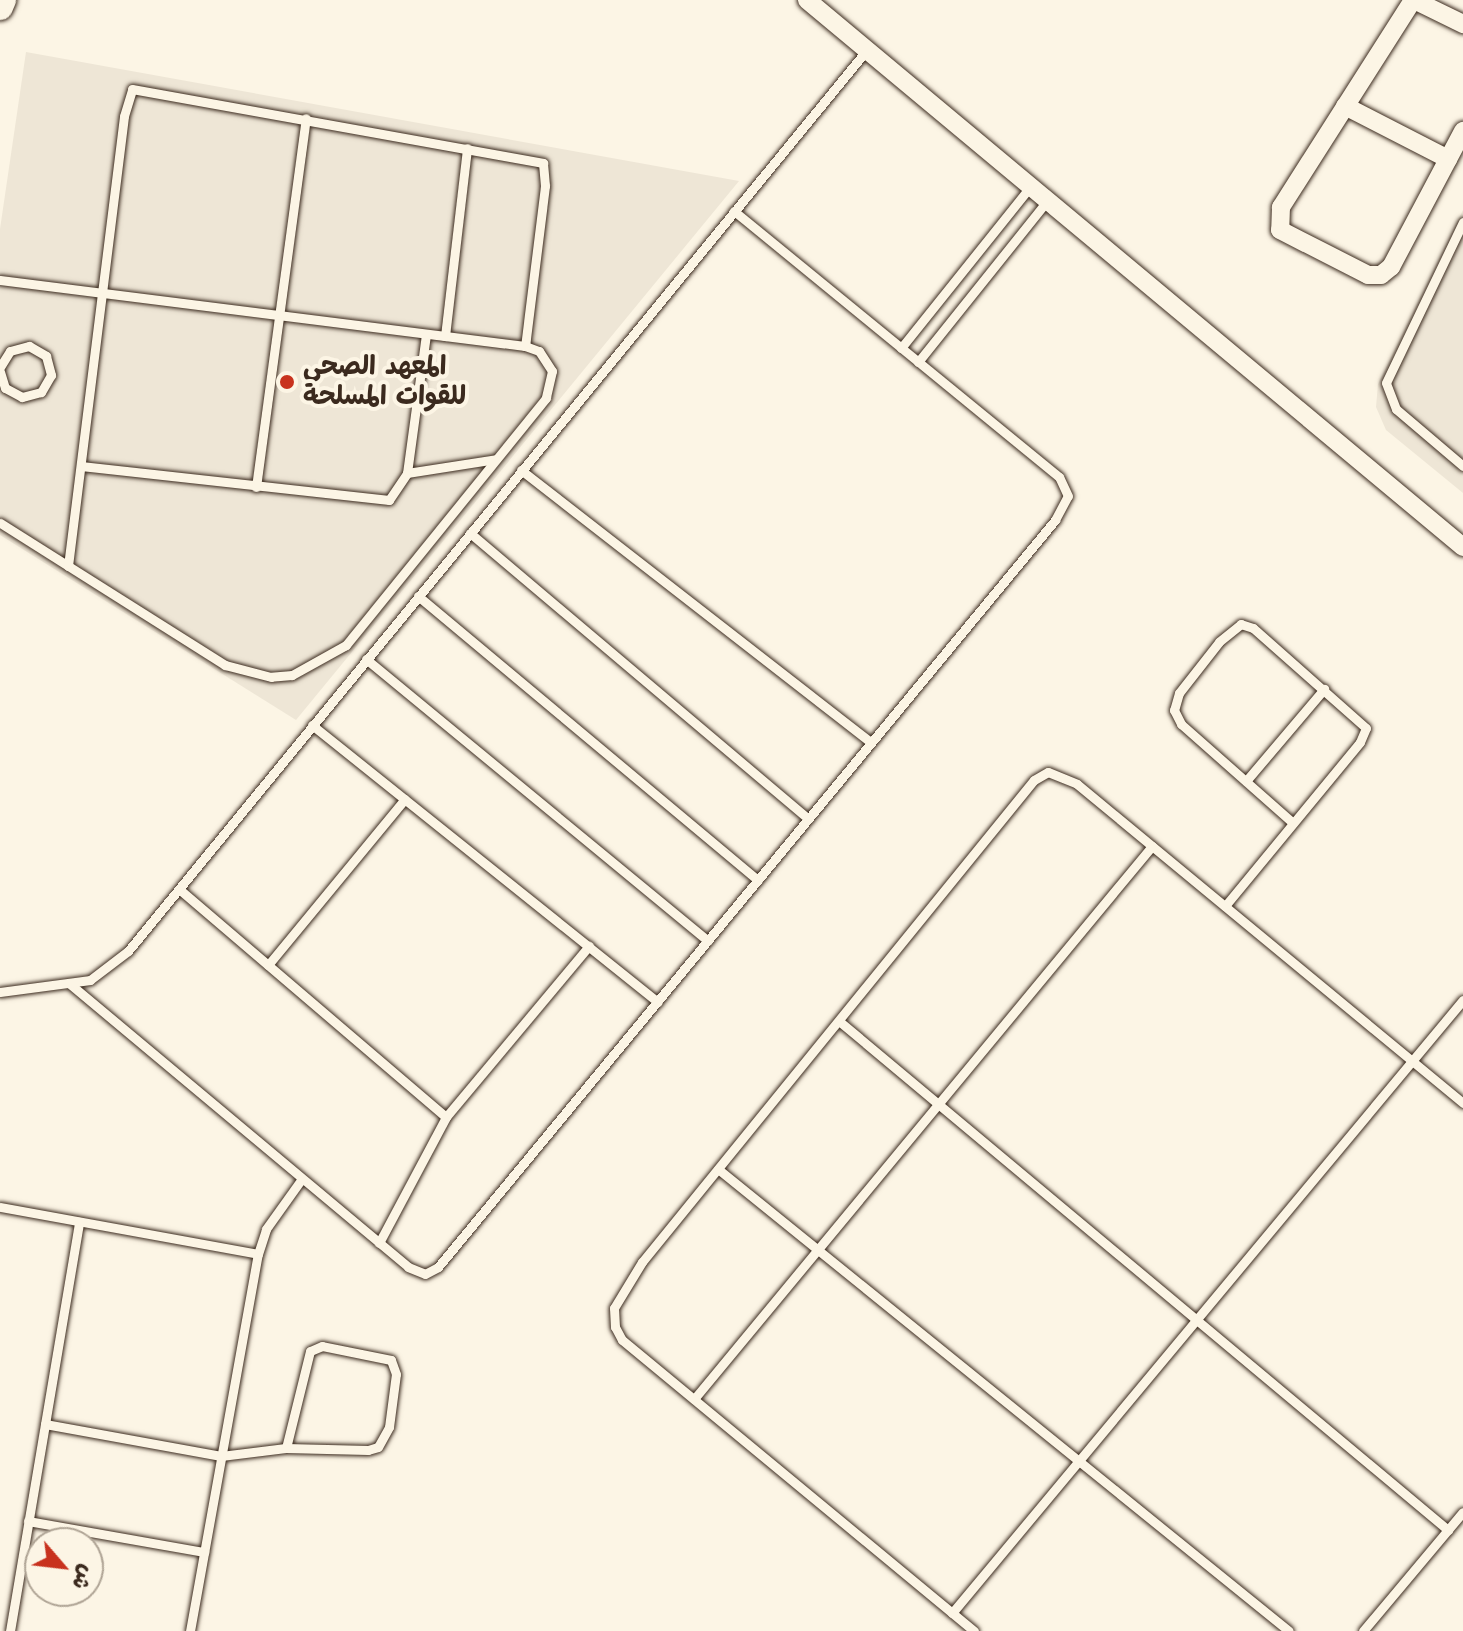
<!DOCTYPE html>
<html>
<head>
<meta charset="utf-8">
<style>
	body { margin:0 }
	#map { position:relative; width:1463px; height:1631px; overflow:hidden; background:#fcf5e5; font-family:"Comic Neue","Playpen Sans Arabic",sans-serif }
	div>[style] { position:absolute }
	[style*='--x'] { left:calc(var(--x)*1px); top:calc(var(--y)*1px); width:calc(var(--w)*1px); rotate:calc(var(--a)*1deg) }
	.built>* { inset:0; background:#eee6d6 }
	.roads { filter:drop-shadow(0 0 2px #3b2a1e) drop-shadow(0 0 2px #3b2a1e) }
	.lane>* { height:9px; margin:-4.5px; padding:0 4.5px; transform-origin:4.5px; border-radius:4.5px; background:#fcf5e5 }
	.street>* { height:18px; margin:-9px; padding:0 9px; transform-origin:9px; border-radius:9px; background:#fcf5e5 }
	.secondary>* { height:26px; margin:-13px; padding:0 13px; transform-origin:13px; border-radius:13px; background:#fcf5e5 }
	.dots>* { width:22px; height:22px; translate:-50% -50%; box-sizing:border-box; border:4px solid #fcf5e5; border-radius:50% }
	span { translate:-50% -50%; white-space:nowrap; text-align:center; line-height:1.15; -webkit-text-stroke:8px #fcf5e5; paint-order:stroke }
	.poi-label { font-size:26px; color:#3b2a1e; font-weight:700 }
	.left { translate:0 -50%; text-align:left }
	.north { position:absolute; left:24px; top:1527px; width:80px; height:80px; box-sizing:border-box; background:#fcf5e5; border:2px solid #afa495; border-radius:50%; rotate:118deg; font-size:22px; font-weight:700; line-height:32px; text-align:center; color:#3b2a1e }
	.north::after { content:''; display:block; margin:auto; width:28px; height:36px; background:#c8321e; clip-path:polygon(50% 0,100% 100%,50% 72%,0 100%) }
</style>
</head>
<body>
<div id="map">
	<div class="built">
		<i style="clip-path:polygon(26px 52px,739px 181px,296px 720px,0 535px,0 229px)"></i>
		<i style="clip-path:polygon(1463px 210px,1463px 493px,1386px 430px,1376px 407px,1378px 384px)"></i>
	</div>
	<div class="roads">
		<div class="lane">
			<i style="--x:1463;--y:222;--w:178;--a:115.6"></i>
			<i style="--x:1386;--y:383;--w:28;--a:69"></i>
			<i style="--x:1396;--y:409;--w:88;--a:40.4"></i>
			<i style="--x:0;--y:280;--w:529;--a:7.17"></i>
			<i style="--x:525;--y:346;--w:15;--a:20"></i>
			<i style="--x:539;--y:351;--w:24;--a:57"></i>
			<i style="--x:552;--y:371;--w:28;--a:103"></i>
			<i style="--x:546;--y:398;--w:318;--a:129"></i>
			<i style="--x:346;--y:645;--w:62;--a:150.9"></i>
			<i style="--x:292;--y:675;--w:21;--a:175"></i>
			<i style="--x:271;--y:677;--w:48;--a:-165.4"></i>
			<i style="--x:225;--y:665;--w:266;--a:-147.7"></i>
			<i style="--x:445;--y:336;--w:189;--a:-83.3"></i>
			<i style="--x:901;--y:348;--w:206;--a:-51.3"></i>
			<i style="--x:918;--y:362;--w:206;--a:-51.3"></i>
			<i style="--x:0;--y:367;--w:19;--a:-58"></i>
			<i style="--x:10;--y:351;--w:20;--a:-15"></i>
			<i style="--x:29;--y:346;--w:20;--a:30"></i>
			<i style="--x:46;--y:356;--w:20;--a:75"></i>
			<i style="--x:51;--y:375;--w:20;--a:120"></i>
			<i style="--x:41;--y:392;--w:20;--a:165"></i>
			<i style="--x:22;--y:397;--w:19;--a:-152"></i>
			<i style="--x:5;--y:388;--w:17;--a:-107"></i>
			<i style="--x:81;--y:466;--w:310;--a:6.3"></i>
			<i style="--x:389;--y:500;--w:32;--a:-56"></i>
			<i style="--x:407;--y:473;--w:140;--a:-82.2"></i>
			<i style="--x:521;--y:470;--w:443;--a:37.9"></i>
			<i style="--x:407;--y:473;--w:90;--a:-8.9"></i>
			<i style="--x:256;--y:487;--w:372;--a:-82.3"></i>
			<i style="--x:470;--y:533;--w:443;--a:40.2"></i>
			<i style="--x:68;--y:566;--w:453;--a:-82.9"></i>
			<i style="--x:124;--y:116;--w:28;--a:-73"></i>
			<i style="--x:132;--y:89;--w:418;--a:10.2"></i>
			<i style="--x:543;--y:163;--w:23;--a:85"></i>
			<i style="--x:545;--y:186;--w:161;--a:97.1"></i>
			<i style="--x:418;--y:596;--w:443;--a:39.9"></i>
			<i style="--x:366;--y:659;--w:443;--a:39.5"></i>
			<i style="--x:312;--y:725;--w:443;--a:38.7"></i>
			<i style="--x:1246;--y:781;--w:121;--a:-49.7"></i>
			<i style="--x:179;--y:889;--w:351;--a:40.5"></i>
			<i style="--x:1225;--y:906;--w:212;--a:-50.5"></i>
			<i style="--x:1360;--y:742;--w:15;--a:-67"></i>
			<i style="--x:1366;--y:728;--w:151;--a:-138.5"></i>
			<i style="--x:1253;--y:628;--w:13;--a:-162"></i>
			<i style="--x:1241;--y:624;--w:28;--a:141"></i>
			<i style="--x:1219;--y:642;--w:65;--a:128.1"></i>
			<i style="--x:1179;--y:693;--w:18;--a:106"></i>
			<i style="--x:1174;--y:710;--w:16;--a:63"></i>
			<i style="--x:1181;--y:724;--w:149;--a:41.5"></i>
			<i style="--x:268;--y:965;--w:215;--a:-50.5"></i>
			<i style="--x:70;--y:984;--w:441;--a:39.9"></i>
			<i style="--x:408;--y:1267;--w:18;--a:22"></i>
			<i style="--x:425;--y:1274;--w:15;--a:-28"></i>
			<i style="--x:438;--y:1267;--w:969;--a:-50.44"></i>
			<i style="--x:1055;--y:520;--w:27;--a:-62"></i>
			<i style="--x:1068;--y:496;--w:21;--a:-115"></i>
			<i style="--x:1059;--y:477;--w:420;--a:-140.7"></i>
			<i style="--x:0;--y:992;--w:91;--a:-7.6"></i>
			<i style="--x:90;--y:980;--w:48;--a:-37.3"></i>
			<i style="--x:128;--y:951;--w:1164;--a:-50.65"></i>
			<i style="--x:839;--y:1021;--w:794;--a:39.89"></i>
			<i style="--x:718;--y:1169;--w:734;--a:38.98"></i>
			<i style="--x:0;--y:1207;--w:262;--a:10.3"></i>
			<i style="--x:379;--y:1243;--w:143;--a:-62"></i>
			<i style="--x:446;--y:1117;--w:223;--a:-50.1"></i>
			<i style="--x:694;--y:1399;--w:718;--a:-50.37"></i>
			<i style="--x:45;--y:1424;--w:179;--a:10.3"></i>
			<i style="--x:221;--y:1456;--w:65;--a:-7"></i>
			<i style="--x:286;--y:1448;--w:82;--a:1.4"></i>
			<i style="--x:368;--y:1450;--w:10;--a:-17"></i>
			<i style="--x:378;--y:1447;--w:23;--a:-61"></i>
			<i style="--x:389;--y:1427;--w:53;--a:-82.5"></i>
			<i style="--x:396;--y:1374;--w:15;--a:-110"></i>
			<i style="--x:391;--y:1360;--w:70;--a:-168.5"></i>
			<i style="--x:322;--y:1346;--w:13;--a:157"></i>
			<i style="--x:310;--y:1351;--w:100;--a:103.9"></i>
			<i style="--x:28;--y:1521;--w:179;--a:10"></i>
			<i style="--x:952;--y:1613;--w:798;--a:-50.19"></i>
			<i style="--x:10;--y:1631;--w:415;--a:-80.4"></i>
			<i style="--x:190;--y:1631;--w:383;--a:-79.8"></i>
			<i style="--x:258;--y:1254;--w:26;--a:-72"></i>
			<i style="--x:266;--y:1229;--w:60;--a:-54.5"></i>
			<i style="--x:974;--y:1631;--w:457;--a:-140.4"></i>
			<i style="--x:622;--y:1340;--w:15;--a:-118"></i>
			<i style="--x:615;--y:1327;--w:19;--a:-93"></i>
			<i style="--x:614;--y:1308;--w:54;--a:-58.7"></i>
			<i style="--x:642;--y:1262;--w:621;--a:-50.88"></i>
			<i style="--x:1034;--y:780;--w:16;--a:-30"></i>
			<i style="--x:1048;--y:772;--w:31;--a:22"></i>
			<i style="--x:1077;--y:784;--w:501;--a:39.57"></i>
			<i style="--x:1363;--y:1631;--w:155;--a:-50"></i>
		</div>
		<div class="street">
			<i style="--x:807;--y:0;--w:854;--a:39.82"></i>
			<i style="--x:1413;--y:0;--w:246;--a:122.5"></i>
			<i style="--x:1281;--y:207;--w:23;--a:92"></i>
			<i style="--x:1280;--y:230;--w:99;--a:27.1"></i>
			<i style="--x:1368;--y:275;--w:13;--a:0"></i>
			<i style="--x:1381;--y:275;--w:13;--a:-39"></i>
			<i style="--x:1391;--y:267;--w:154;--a:-62.1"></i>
			<i style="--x:1414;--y:0;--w:55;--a:26.1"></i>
			<i style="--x:1345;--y:106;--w:116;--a:27.2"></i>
		</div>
		<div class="secondary">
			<i style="--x:0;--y:7;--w:8;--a:-67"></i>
		</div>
	</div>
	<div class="dots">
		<i style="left:287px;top:382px;background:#c8321e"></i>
	</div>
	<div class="poi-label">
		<span class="left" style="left:303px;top:382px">المعهد الصحي<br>للقوات المسلحة</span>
	</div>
	<div class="north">ش</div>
</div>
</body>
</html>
